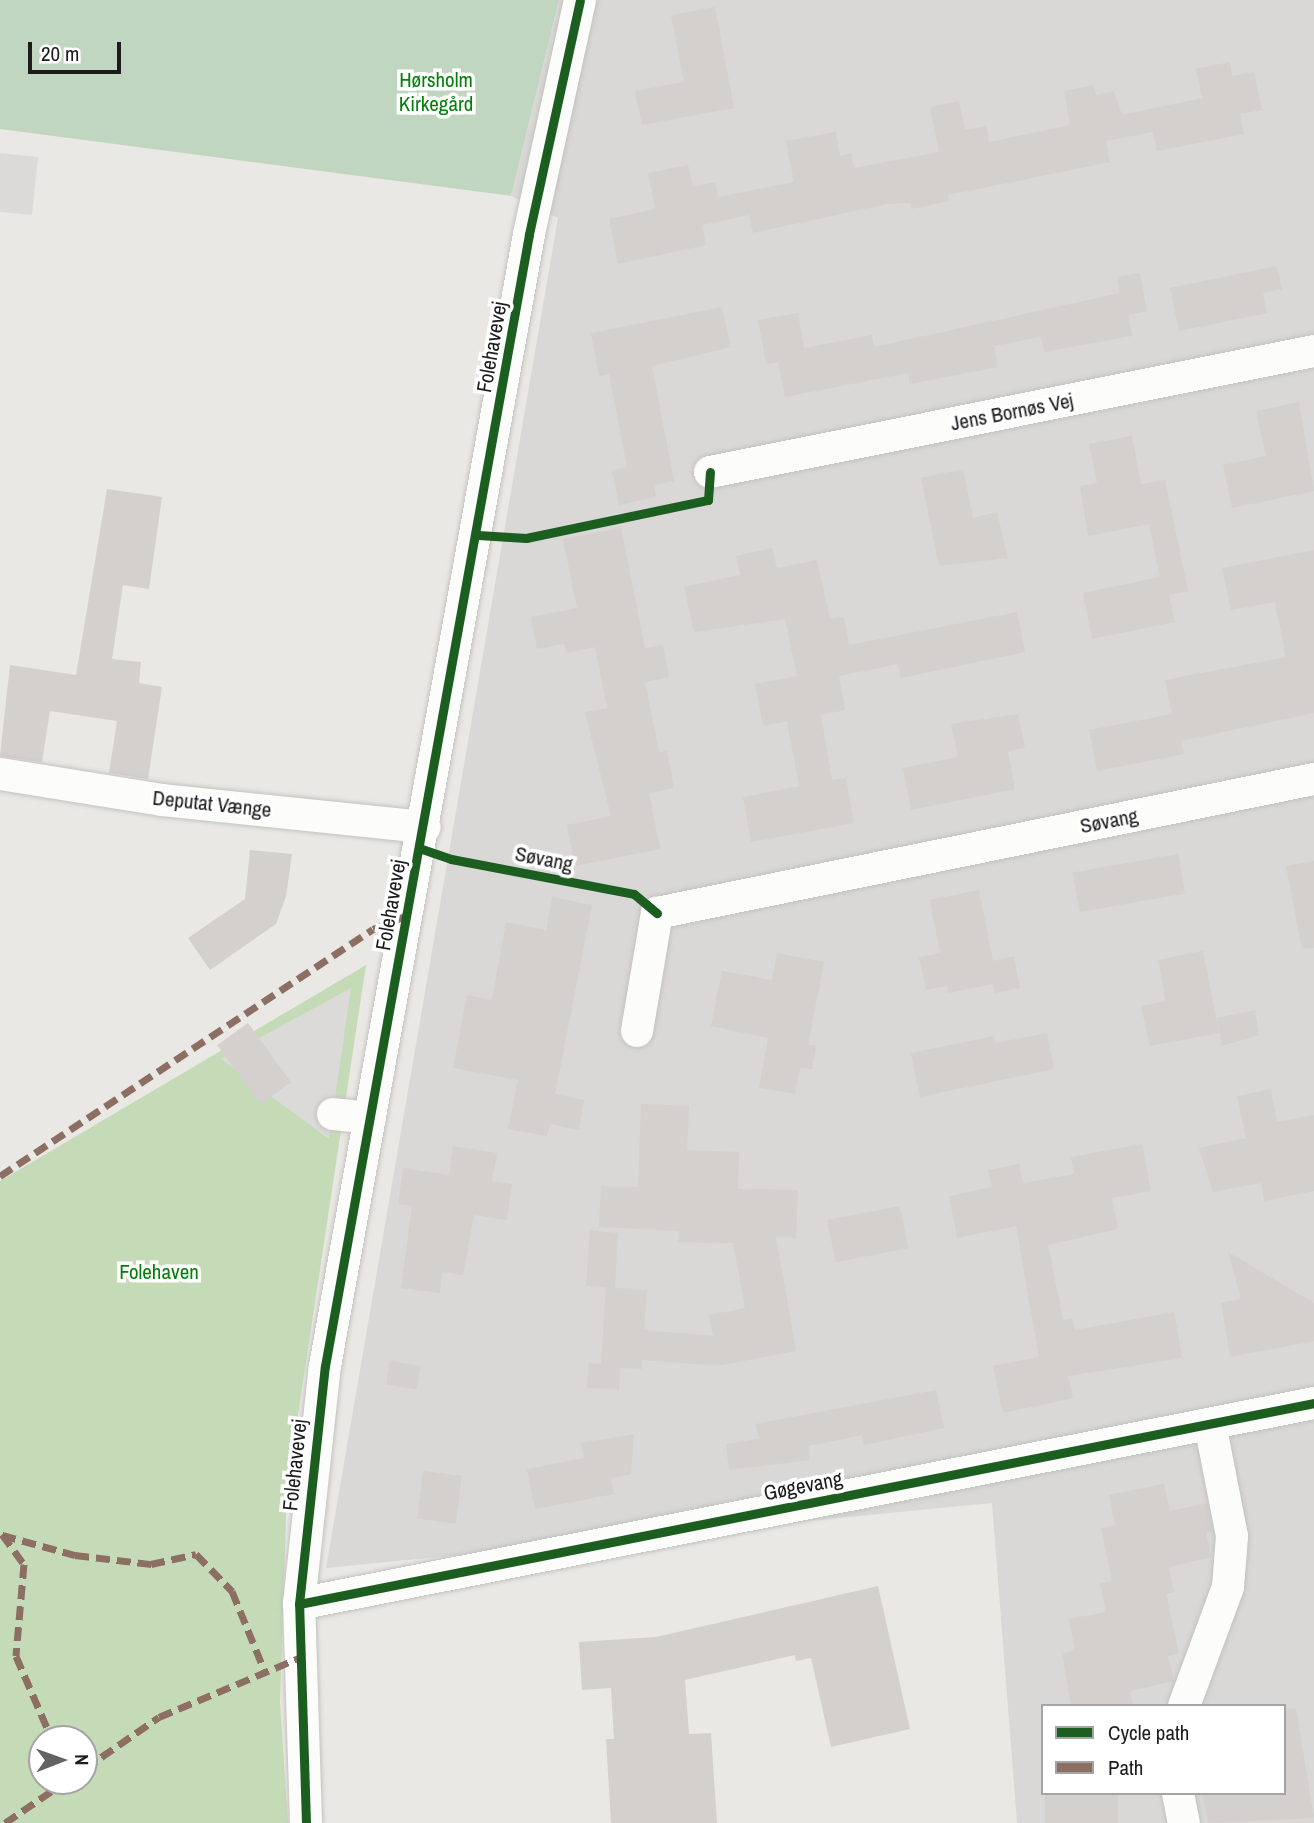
<!DOCTYPE html>
<html>
<head>
<meta charset="utf-8">
<style>
	body { margin:0 }
	#map { position:relative; width:1314px; height:1823px; overflow:hidden; background:#eae8e4; font-family:"Archivo Narrow",sans-serif }
	div>[style] { position:absolute }
	[style*='--x'] { left:calc(var(--x)*1px); top:calc(var(--y)*1px); width:calc(var(--w)*1px); rotate:calc(var(--a)*1deg) }
	.residential>* { inset:0; background:#d9d8d6 }
	.forest>* { inset:0; background:#c5dbb7 }
	.cemetery>* { inset:0; background:#c1d6c1 }
	.parking>* { inset:0; background:#dbdad8 }
	.building>* { inset:0; background:#d3d0cd; transform-origin:0 0 }
	.roads { filter:drop-shadow(0 0 2px #c3c2c0) drop-shadow(0 0 2px #c3c2c0) }
	.minor>* { height:32px; margin:-16px; padding:0 16px; transform-origin:16px; border-radius:16px; background:#fcfcfb }
	.quiet>* { height:7px; margin-top:-3.5px; transform-origin:0; background:repeating-linear-gradient(90deg,#8d6e63 0 14px,transparent 0 21px) }
	.cycleway>* { height:9px; margin:-4.5px; padding:0 4.5px; transform-origin:4.5px; border-radius:4.5px; background:#1b5e20 }
	span { translate:-50% -50%; white-space:nowrap; text-align:center; line-height:1.15; -webkit-text-stroke:7px #fff; paint-order:stroke }
	.park-label { font-size:21px; color:#047f0b }
	.street-label { font-size:21px; color:#1c1c1c }
	.legend { position:absolute; left:1041px; top:1704px; width:245px; height:91px; box-sizing:border-box; background:#fff; border:2px solid #a4a4a4; margin:0; padding:9px 12px; list-style:none; font-size:21px; color:#1c1c1c }
	.legend li { display:flex; align-items:center; gap:14px; height:35px }
	.legend b { width:35px; border:2px solid #a4a4a4 }
	.north { position:absolute; left:28px; top:1725px; width:70px; height:70px; box-sizing:border-box; background:#fff; border:2px solid #a4a4a4; border-radius:50%; rotate:89deg; font-size:19px; font-weight:700; line-height:28px; text-align:center; color:#1c1c1c }
	.north::after { content:''; display:block; margin:auto; width:24px; height:32px; background:#646362; clip-path:polygon(50% 0,100% 100%,50% 72%,0 100%) }
	.scale { position:absolute; left:28px; top:42px; width:93px; height:32px; box-sizing:border-box; border:4px solid #1c1c1c; border-top:0; padding-left:9px; font-size:21px; line-height:24px; white-space:nowrap; color:#1c1c1c; -webkit-text-stroke:5px #fff; paint-order:stroke }
</style>
</head>
<body>
<div id="map">
	<div class="residential">
		<i style="clip-path:polygon(evenodd,559px 0,1314px 0,1314px 1823px,1017px 1823px,992px 1503px,326px 1568px,558px 218px,511px 196px,559px 0,1043px 1706px,1284px 1706px,1284px 1793px,1043px 1793px,1043px 1706px)"></i>
	</div>
	<div class="forest">
		<i style="clip-path:polygon(evenodd,366px 965px,287px 1488px,280px 1703px,288px 1823px,0 1823px,0 1181px,366px 965px,42px 1739px,84px 1739px,84px 1781px,42px 1781px,42px 1739px)"></i>
	</div>
	<div class="cemetery">
		<i style="clip-path:polygon(0 0,559px 0,511px 196px,0 129px)"></i>
	</div>
	<div class="parking">
		<i style="clip-path:polygon(0 153px,38px 157px,32px 215px,0 212px)"></i>
		<i style="clip-path:polygon(351px 988px,329px 1139px,221px 1059px)"></i>
	</div>
	<div class="building">
		<i style="clip-path:polygon(715px 7px,734px 108px,642px 125px,635px 91px,684px 82px,671px 15px)"></i>
		<i style="clip-path:polygon(1230px 62px,1232px 76px,1254px 72px,1262px 110px,1240px 114px,1244px 134px,1157px 151px,1153px 132px,1106px 141px,1110px 162px,948px 195px,949px 201px,911px 209px,910px 203px,887px 204px,753px 233px,749px 215px,702px 225px,706px 245px,618px 264px,609px 219px,655px 209px,648px 173px,688px 165px,693px 187px,715px 182px,718px 197px,794px 182px,786px 141px,836px 132px,840px 156px,851px 153px,854px 168px,939px 152px,930px 107px,959px 101px,965px 130px,986px 126px,989px 142px,1070px 125px,1064px 91px,1094px 85px,1096px 95px,1114px 91px,1122px 115px,1202px 98px,1196px 69px)"></i>
		<i style="clip-path:polygon(1277px 266px,1282px 289px,1263px 293px,1267px 313px,1179px 331px,1170px 288px)"></i>
		<i style="clip-path:polygon(1140px 273px,1147px 311px,1128px 315px,1132px 336px,1044px 352px,1041px 337px,994px 346px,998px 367px,910px 384px,908px 373px,785px 397px,778px 362px,766px 364px,758px 320px,798px 313px,804px 348px,872px 335px,874px 347px,1120px 293px,1117px 277px)"></i>
		<i style="clip-path:polygon(722px 307px,731px 347px,652px 366px,674px 481px,654px 485px,656px 497px,619px 505px,612px 470px,627px 467px,609px 374px,599px 376px,591px 333px)"></i>
		<i style="clip-path:polygon(1299px 402px,1314px 491px,1232px 508px,1223px 465px,1266px 456px,1256px 411px)"></i>
		<i style="clip-path:polygon(1132px 436px,1141px 484px,1165px 480px,1188px 591px,1169px 595px,1175px 622px,1092px 639px,1083px 593px,1160px 577px,1149px 524px,1088px 536px,1080px 486px,1097px 483px,1089px 444px)"></i>
		<i style="clip-path:polygon(963px 469px,973px 518px,997px 512px,1008px 558px,939px 566px,921px 478px)"></i>
		<i style="clip-path:polygon(107px 489px,162px 497px,149px 589px,123px 585px,112px 659px,141px 662px,139px 683px,162px 687px,148px 779px,109px 773px,117px 721px,50px 711px,42px 762px,0 756px,10px 665px,76px 675px)"></i>
		<i style="clip-path:polygon(621px 528px,645px 648px,663px 645px,669px 677px,645px 682px,659px 752px,667px 751px,674px 788px,649px 793px,660px 849px,575px 866px,567px 825px,611px 816px,585px 712px,607px 708px,595px 647px,566px 653px,564px 644px,537px 649px,531px 617px,577px 608px,563px 539px)"></i>
		<i style="clip-path:polygon(772px 548px,777px 568px,817px 560px,830px 619px,844px 617px,849px 645px,1017px 612px,1025px 652px,901px 678px,898px 664px,839px 676px,845px 710px,821px 715px,832px 780px,846px 778px,854px 823px,751px 842px,743px 797px,799px 786px,787px 721px,763px 726px,755px 684px,797px 676px,785px 619px,694px 632px,684px 587px,740px 575px,736px 556px)"></i>
		<i style="clip-path:polygon(1314px 550px,1314px 713px,1181px 741px,1184px 754px,1097px 771px,1089px 730px,1172px 714px,1165px 680px,1286px 657px,1275px 602px,1231px 610px,1222px 568px)"></i>
		<i style="clip-path:polygon(1018px 714px,1025px 748px,1008px 751px,1015px 789px,911px 810px,903px 768px,958px 757px,951px 724px)"></i>
		<i style="clip-path:polygon(250px 850px,292px 854px,286px 896px,276px 924px,210px 970px,188px 938px,245px 899px)"></i>
		<i style="left:1178px;top:854px;width:40px;height:107px;rotate:80deg"></i>
		<i style="clip-path:polygon(1314px 861px,1314px 948px,1302px 949px,1286px 866px)"></i>
		<i style="clip-path:polygon(979px 890px,993px 961px,1014px 956px,1020px 988px,994px 993px,993px 984px,948px 993px,947px 986px,926px 990px,919px 957px,940px 953px,930px 900px)"></i>
		<i style="clip-path:polygon(552px 897px,592px 905px,555px 1094px,584px 1100px,579px 1130px,550px 1124px,547px 1136px,508px 1129px,518px 1080px,453px 1068px,467px 995px,492px 1000px,506px 922px,546px 930px)"></i>
		<i style="clip-path:polygon(1203px 951px,1219px 1033px,1150px 1046px,1141px 1006px,1166px 1001px,1158px 960px)"></i>
		<i style="clip-path:polygon(777px 953px,824px 962px,808px 1045px,816px 1046px,812px 1069px,800px 1068px,795px 1094px,759px 1088px,768px 1038px,711px 1026px,722px 971px,772px 980px)"></i>
		<i style="clip-path:polygon(1255px 1010px,1259px 1035px,1222px 1046px,1217px 1018px)"></i>
		<i style="left:248px;top:1023px;width:73px;height:38px;rotate:54deg"></i>
		<i style="clip-path:polygon(1047px 1033px,1054px 1069px,920px 1097px,911px 1053px,994px 1036px,996px 1043px)"></i>
		<i style="clip-path:polygon(1271px 1089px,1277px 1122px,1314px 1115px,1314px 1191px,1264px 1201px,1261px 1183px,1213px 1192px,1199px 1148px,1246px 1138px,1237px 1096px)"></i>
		<i style="clip-path:polygon(641px 1104px,689px 1106px,687px 1150px,739px 1152px,738px 1189px,798px 1190px,796px 1238px,776px 1237px,796px 1351px,717px 1366px,642px 1360px,642px 1369px,620px 1368px,619px 1390px,587px 1388px,589px 1363px,601px 1364px,606px 1287px,586px 1286px,590px 1230px,618px 1233px,615px 1288px,647px 1290px,644px 1330px,713px 1336px,709px 1315px,745px 1308px,733px 1243px,678px 1242px,679px 1231px,599px 1227px,601px 1186px,638px 1187px)"></i>
		<i style="clip-path:polygon(1142px 1144px,1151px 1191px,1112px 1198px,1118px 1229px,1048px 1245px,1063px 1320px,1072px 1318px,1075px 1330px,1174px 1312px,1182px 1358px,1068px 1376px,1073px 1398px,1003px 1413px,993px 1366px,1039px 1357px,1016px 1226px,957px 1238px,949px 1196px,992px 1187px,988px 1170px,1019px 1164px,1023px 1183px,1074px 1174px,1071px 1157px)"></i>
		<i style="clip-path:polygon(453px 1146px,497px 1153px,492px 1181px,512px 1184px,507px 1220px,474px 1215px,463px 1275px,442px 1272px,440px 1293px,401px 1288px,412px 1206px,398px 1204px,403px 1168px,449px 1175px)"></i>
		<i style="left:900px;top:1206px;width:43px;height:74px;rotate:79deg"></i>
		<i style="clip-path:polygon(1228px 1252px,1314px 1303px,1314px 1341px,1230px 1357px,1221px 1303px,1241px 1299px)"></i>
		<i style="left:390px;top:1361px;width:31px;height:24px;rotate:9deg"></i>
		<i style="clip-path:polygon(936px 1390px,944px 1428px,864px 1445px,862px 1435px,809px 1446px,810px 1460px,729px 1470px,726px 1444px,759px 1439px,756px 1424px)"></i>
		<i style="clip-path:polygon(634px 1434px,631px 1474px,611px 1478px,614px 1494px,535px 1509px,527px 1469px,584px 1458px,581px 1443px)"></i>
		<i style="left:423px;top:1471px;width:39px;height:48px;rotate:7deg"></i>
		<i style="clip-path:polygon(1164px 1484px,1170px 1511px,1207px 1503px,1212px 1531px,1206px 1532px,1211px 1557px,1169px 1567px,1174px 1592px,1166px 1594px,1179px 1653px,1168px 1656px,1174px 1681px,1130px 1691px,1133px 1706px,1071px 1706px,1062px 1653px,1075px 1651px,1069px 1619px,1106px 1612px,1100px 1583px,1112px 1581px,1101px 1528px,1115px 1525px,1109px 1495px)"></i>
		<i style="clip-path:polygon(878px 1586px,910px 1729px,831px 1747px,811px 1658px,796px 1661px,795px 1655px,685px 1680px,689px 1734px,711px 1733px,717px 1823px,611px 1823px,606px 1739px,614px 1739px,611px 1688px,582px 1690px,579px 1642px,656px 1637px)"></i>
		<i style="clip-path:polygon(1296px 1708px,1314px 1818px,1208px 1823px,1202px 1793px,1284px 1793px,1284px 1709px)"></i>
		<i style="left:1045px;top:1793px;width:73px;height:30px"></i>
	</div>
	<div class="roads">
		<div class="minor">
			<i style="--x:710;--y:472;--w:616;--a:-11.33"></i>
			<i style="--x:0;--y:774;--w:164;--a:9.1"></i>
			<i style="--x:162;--y:800;--w:264;--a:5.9"></i>
			<i style="--x:637;--y:1031;--w:120;--a:-80.4"></i>
			<i style="--x:657;--y:913;--w:671;--a:-11.53"></i>
			<i style="--x:333;--y:1114;--w:37;--a:6"></i>
			<i style="--x:299;--y:1604;--w:1035;--a:-11.2"></i>
			<i style="--x:1184;--y:1706;--w:127;--a:-69.7"></i>
			<i style="--x:1228;--y:1587;--w:51;--a:-85.5"></i>
			<i style="--x:1232;--y:1536;--w:114;--a:-101.1"></i>
			<i style="--x:1178;--y:1793;--w:31;--a:79"></i>
			<i style="--x:306;--y:1823;--w:219;--a:-91.8"></i>
			<i style="--x:299;--y:1604;--w:239;--a:-83.8"></i>
			<i style="--x:325;--y:1366;--w:1150;--a:-79.78"></i>
			<i style="--x:529;--y:234;--w:239;--a:-77.7"></i>
		</div>
	</div>
	<div class="quiet">
		<i style="--x:0;--y:1176;--w:447;--a:-33.5"></i>
		<i style="--x:373;--y:929;--w:37;--a:-22"></i>
		<i style="--x:2;--y:1534;--w:37;--a:54"></i>
		<i style="--x:24;--y:1564;--w:92;--a:95"></i>
		<i style="--x:16;--y:1656;--w:90;--a:66.6"></i>
		<i style="--x:2;--y:1535;--w:76;--a:15.3"></i>
		<i style="--x:75;--y:1555;--w:77;--a:6.8"></i>
		<i style="--x:151;--y:1564;--w:46;--a:-12.5"></i>
		<i style="--x:196;--y:1554;--w:52;--a:45.8"></i>
		<i style="--x:232;--y:1591;--w:87;--a:67.8"></i>
		<i style="--x:84;--y:1769;--w:91;--a:-34.7"></i>
		<i style="--x:159;--y:1717;--w:152;--a:-22.9"></i>
		<i style="--x:5;--y:1823;--w:74;--a:-34.5"></i>
	</div>
	<div class="cycleway">
		<i style="--x:478;--y:535;--w:48;--a:3.6"></i>
		<i style="--x:526;--y:538;--w:186;--a:-11.8"></i>
		<i style="--x:708;--y:500;--w:28;--a:-86"></i>
		<i style="--x:419;--y:848;--w:34;--a:19"></i>
		<i style="--x:451;--y:859;--w:186;--a:10.8"></i>
		<i style="--x:634;--y:894;--w:30;--a:40"></i>
		<i style="--x:299;--y:1604;--w:1035;--a:-11.2"></i>
		<i style="--x:306;--y:1823;--w:219;--a:-91.8"></i>
		<i style="--x:299;--y:1604;--w:239;--a:-83.8"></i>
		<i style="--x:325;--y:1366;--w:1150;--a:-79.78"></i>
		<i style="--x:529;--y:234;--w:239;--a:-77.7"></i>
	</div>
	<div class="park-label">
		<span style="left:436px;top:92px">Hørsholm<br>Kirkegård</span>
		<span style="left:159px;top:1272px">Folehaven</span>
	</div>
	<div class="street-label">
		<span style="left:492px;top:347px;rotate:-80deg">Folehavevej</span>
		<span style="left:1012px;top:412px;rotate:-11deg">Jens Bornøs Vej</span>
		<span style="left:212px;top:804px;rotate:6deg">Deputat Vænge</span>
		<span style="left:1109px;top:821px;rotate:-11deg">Søvang</span>
		<span style="left:544px;top:859px;rotate:11deg">Søvang</span>
		<span style="left:391px;top:905px;rotate:-80deg">Folehavevej</span>
		<span style="left:295px;top:1465px;rotate:-84deg">Folehavevej</span>
		<span style="left:803px;top:1486px;rotate:-11deg">Gøgevang</span>
	</div>
	<ul class="legend">
	<li><b style="height:9px;background:#1b5e20"></b>Cycle path</li>
	<li><b style="height:9px;background:#8d6e63"></b>Path</li>
	</ul>
	<div class="north">N</div>
	<div class="scale">20 m</div>
</div>
</body>
</html>
